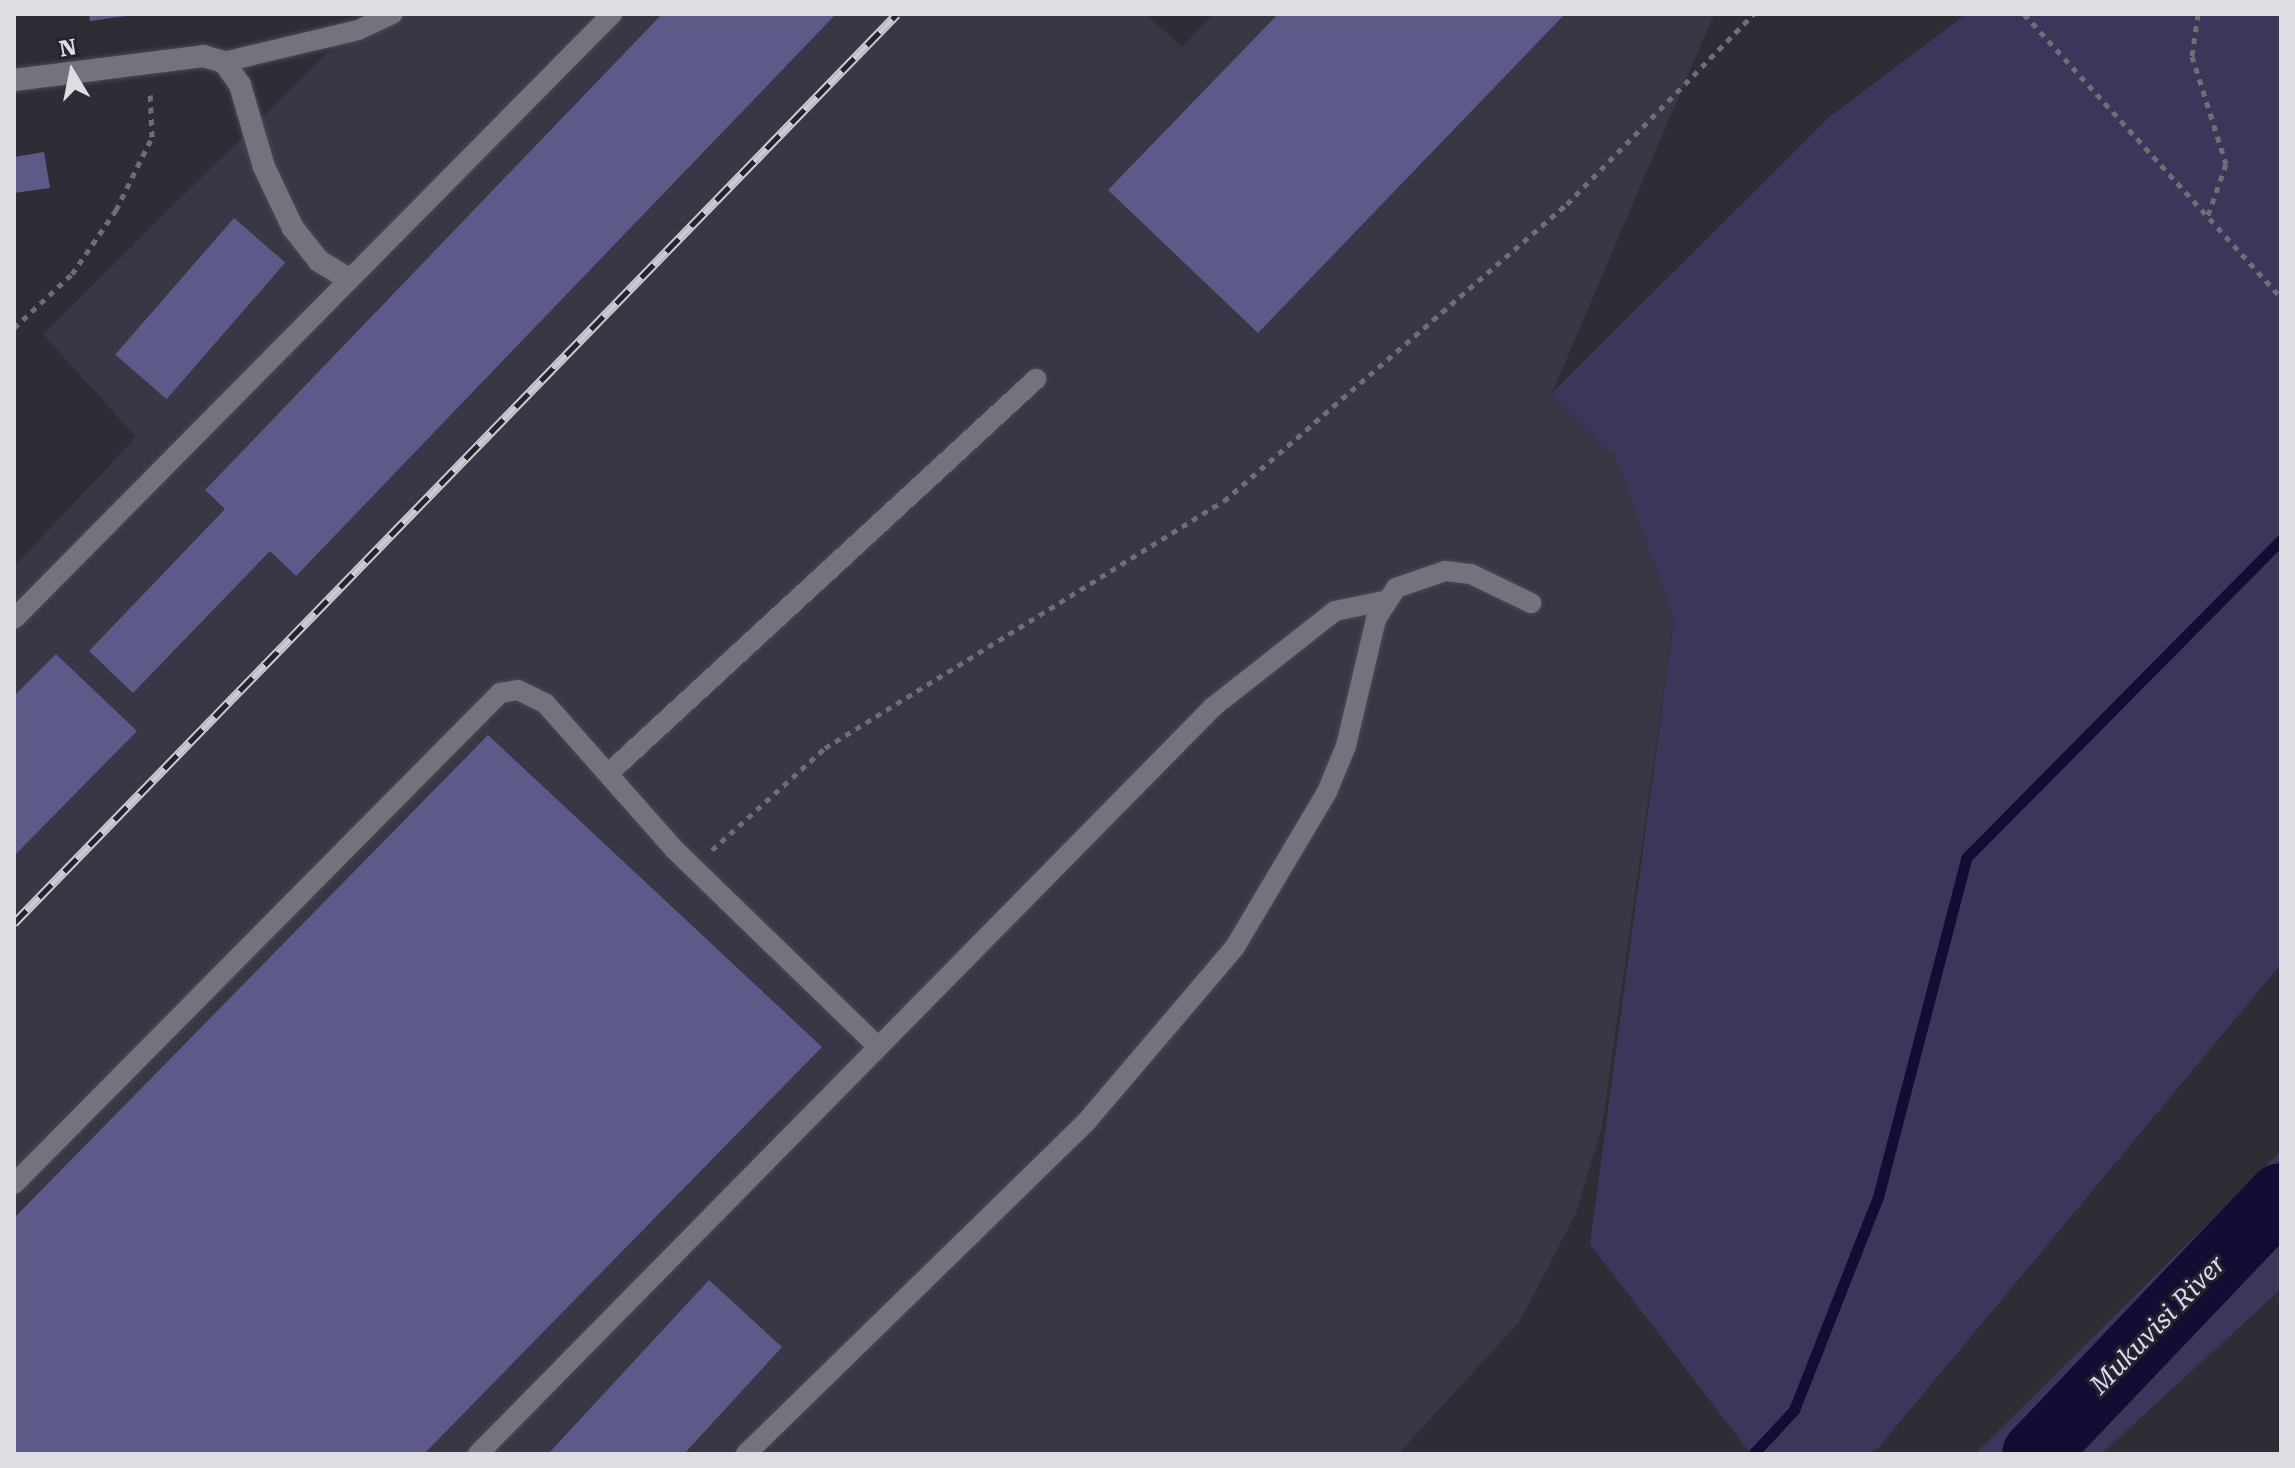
<!DOCTYPE html>
<html>
<head>
<meta charset="utf-8">
<style>
	body { margin:0 }
	#map { position:relative; width:2295px; height:1468px; overflow:hidden; background:#2e2d36; font-family:"Roboto Serif",serif }
	div>[style] { position:absolute }
	[style*='--x'] { left:calc(var(--x)*1px); top:calc(var(--y)*1px); width:calc(var(--w)*1px); rotate:calc(var(--a)*1deg) }
	.built>* { inset:0; background:#373746 }
	.green>* { inset:0; background:#3a375b }
	.stream>* { height:11px; margin:-5.5px; padding:0 5.5px; transform-origin:5.5px; border-radius:5.5px; background:#140c33 }
	.river>* { height:66px; margin:-33px; padding:0 33px; transform-origin:33px; border-radius:33px; background:#140c33 }
	.building>* { inset:0; background:#5d5988; transform-origin:0 0 }
	.path>* { height:5px; margin-top:-2.5px; transform-origin:0; background:repeating-linear-gradient(90deg,#6f6e76 0 6px,transparent 0 12px) }
	.roads { filter:drop-shadow(0 0 2px #4a4a51) drop-shadow(0 0 2px #4a4a51) }
	.service>* { height:20px; margin:-10px; padding:0 10px; transform-origin:10px; border-radius:10px; background:#73737d }
	.minor>* { height:22px; margin:-11px; padding:0 11px; transform-origin:11px; border-radius:11px; background:#73737d }
	.rail>* { height:9px; margin-top:-4.5px; transform-origin:0; background:repeating-linear-gradient(90deg,#24242c 0 18px,#cbcad1 0 36px); box-sizing:border-box; border-block:2px solid #cbcad1 }
	span { translate:-50% -50%; white-space:nowrap; text-align:center; line-height:1.15; -webkit-text-stroke:6px #24242c; paint-order:stroke }
	.water-label { font-size:26px; color:#d9d8f6; font-style:italic }
	.frame { position:absolute; inset:0; border:16px solid #dddde3; pointer-events:none }
	.north { position:absolute; left:32px; top:32px; width:80px; height:80px; -webkit-text-stroke:6px #24242c; paint-order:stroke; rotate:350deg; font-size:22px; font-weight:700; line-height:32px; text-align:center; color:#dddde3 }
	.north::after { content:''; display:block; margin:auto; width:28px; height:36px; background:#dddde3; clip-path:polygon(50% 0,100% 100%,50% 72%,0 100%) }
</style>
</head>
<body>
<div id="map">
	<div class="built">
		<i style="clip-path:polygon(367px 14px,1145px 14px,1182px 47px,1214px 14px,1714px 14px,1552px 393px,1615px 455px,1674px 619px,1602px 1127px,1575px 1215px,1520px 1321px,1398px 1454px,14px 1454px,14px 567px,136px 437px,43px 334px)"></i>
	</div>
	<div class="green">
		<i style="clip-path:polygon(1966px 14px,2281px 14px,2281px 964px,1879px 1447px,1869px 1454px,1751px 1454px,1590px 1244px,1674px 619px,1615px 455px,1552px 393px,1828px 118px)"></i>
		<i style="clip-path:polygon(2281px 1151px,2281px 1289px,2101px 1454px,1975px 1454px)"></i>
	</div>
	<div class="stream">
		<i style="--x:1753;--y:1454;--w:60;--a:-47"></i>
		<i style="--x:1794;--y:1410;--w:229;--a:-68.5"></i>
		<i style="--x:1878;--y:1197;--w:350;--a:-75.4"></i>
		<i style="--x:1966;--y:858;--w:448;--a:-45.3"></i>
	</div>
	<div class="river">
		<i style="--x:2035;--y:1454;--w:356;--a:-46.4"></i>
	</div>
	<div class="building">
		<i style="clip-path:polygon(89px 14px,126px 14px,126px 16px,90px 21px)"></i>
		<i style="clip-path:polygon(662px 14px,836px 14px,296px 576px,270px 551px,133px 693px,89px 651px,225px 509px,205px 490px)"></i>
		<i style="clip-path:polygon(1278px 14px,1565px 14px,1258px 333px,1108px 190px)"></i>
		<i style="clip-path:polygon(44px 152px,50px 188px,14px 193px,14px 157px)"></i>
		<i style="left:234px;top:218px;width:68px;height:181px;rotate:41deg"></i>
		<i style="clip-path:polygon(56px 654px,137px 731px,14px 856px,14px 696px)"></i>
		<i style="clip-path:polygon(488px 735px,822px 1047px,424px 1454px,14px 1454px,14px 1218px)"></i>
		<i style="clip-path:polygon(709px 1280px,782px 1347px,684px 1454px,548px 1454px)"></i>
	</div>
	<div class="path">
		<i style="--x:2024;--y:14;--w:382;--a:47.8"></i>
		<i style="--x:2198;--y:14;--w:42;--a:98.1"></i>
		<i style="--x:2192;--y:56;--w:113;--a:72.5"></i>
		<i style="--x:2226;--y:164;--w:57;--a:109.4"></i>
		<i style="--x:14;--y:328;--w:79;--a:-43"></i>
		<i style="--x:72;--y:274;--w:78;--a:-55.5"></i>
		<i style="--x:116;--y:210;--w:81;--a:-63.7"></i>
		<i style="--x:152;--y:137;--w:47;--a:-92.4"></i>
		<i style="--x:712;--y:850;--w:152;--a:-42.1"></i>
		<i style="--x:825;--y:748;--w:469;--a:-31.8"></i>
		<i style="--x:1224;--y:501;--w:454;--a:-40.9"></i>
		<i style="--x:1567;--y:204;--w:267;--a:-45.5"></i>
	</div>
	<div class="roads">
		<div class="service">
			<i style="--x:224;--y:62;--w:138;--a:-13.4"></i>
			<i style="--x:358;--y:30;--w:38;--a:-25"></i>
			<i style="--x:14;--y:619;--w:851;--a:-45.33"></i>
			<i style="--x:610;--y:772;--w:580;--a:-42.69"></i>
			<i style="--x:14;--y:1184;--w:691;--a:-45.29"></i>
			<i style="--x:500;--y:693;--w:18;--a:-9"></i>
			<i style="--x:518;--y:690;--w:30;--a:26"></i>
			<i style="--x:545;--y:703;--w:196;--a:48.5"></i>
			<i style="--x:675;--y:850;--w:280;--a:44.1"></i>
			<i style="--x:478;--y:1454;--w:1048;--a:-45.46"></i>
			<i style="--x:1213;--y:707;--w:155;--a:-38.2"></i>
			<i style="--x:1335;--y:611;--w:50;--a:-11.5"></i>
			<i style="--x:746;--y:1454;--w:477;--a:-44.3"></i>
			<i style="--x:1087;--y:1121;--w:228;--a:-49.6"></i>
			<i style="--x:1235;--y:947;--w:180;--a:-59.3"></i>
			<i style="--x:1327;--y:792;--w:50;--a:-67.6"></i>
			<i style="--x:1346;--y:746;--w:130;--a:-76.7"></i>
			<i style="--x:1376;--y:619;--w:37;--a:-57"></i>
			<i style="--x:1396;--y:588;--w:52;--a:-19.1"></i>
			<i style="--x:1445;--y:571;--w:26;--a:7"></i>
			<i style="--x:1471;--y:574;--w:67;--a:25.8"></i>
		</div>
		<div class="minor">
			<i style="--x:14;--y:80;--w:191;--a:-7.2"></i>
			<i style="--x:203;--y:56;--w:22;--a:16"></i>
			<i style="--x:224;--y:62;--w:28;--a:55"></i>
			<i style="--x:240;--y:85;--w:85;--a:73.7"></i>
			<i style="--x:264;--y:167;--w:68;--a:64.6"></i>
			<i style="--x:293;--y:228;--w:42;--a:51.8"></i>
			<i style="--x:319;--y:261;--w:33;--a:31"></i>
		</div>
	</div>
	<div class="rail">
		<i style="--x:14;--y:923;--w:1267;--a:-45.83"></i>
	</div>
	<div class="water-label">
		<span style="left:2158px;top:1325px;rotate:-46deg">Mukuvisi River</span>
	</div>
	<div class="frame"></div>
	<div class="north">N</div>
</div>
</body>
</html>
